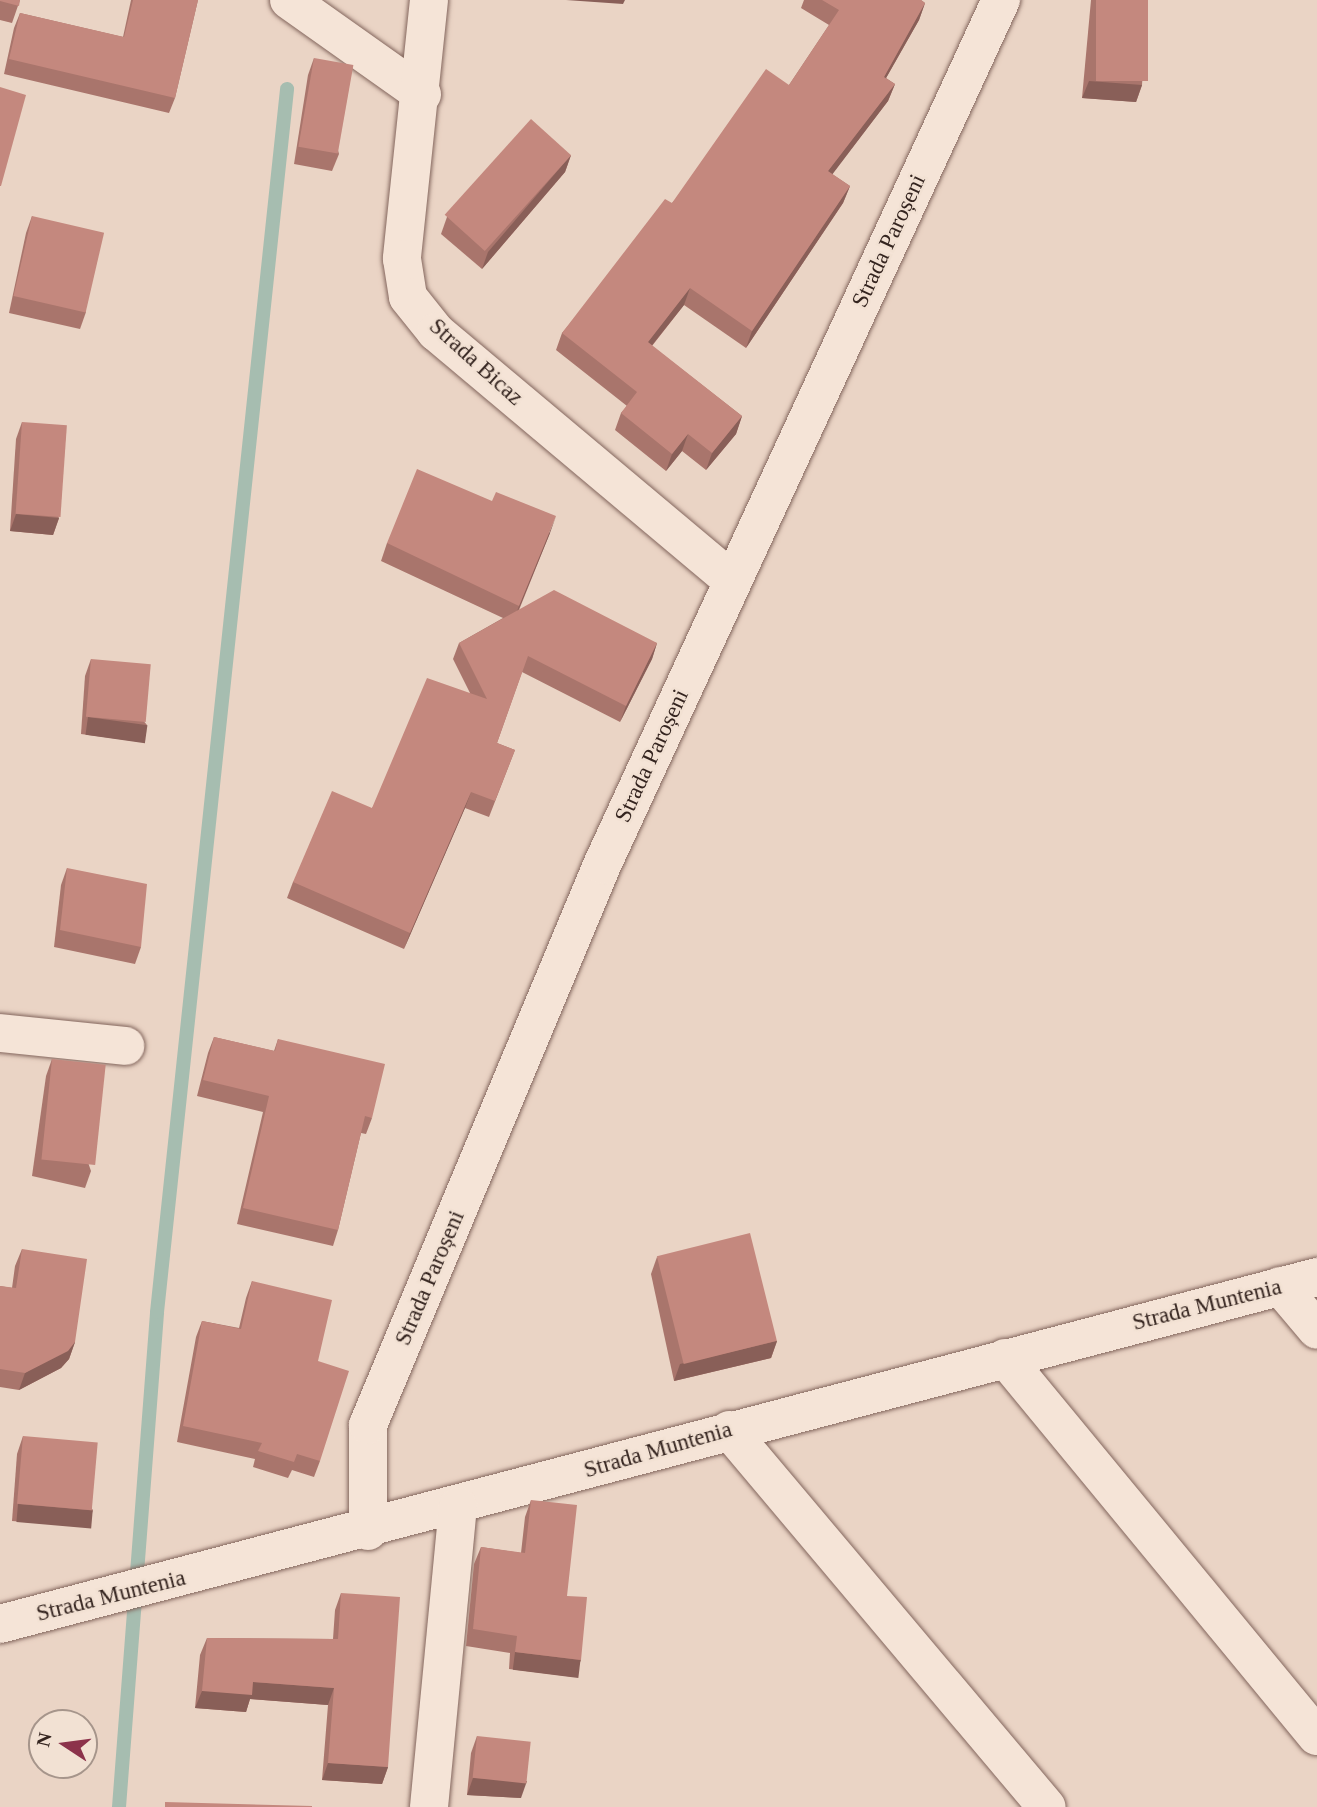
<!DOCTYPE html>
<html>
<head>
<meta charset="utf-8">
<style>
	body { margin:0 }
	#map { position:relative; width:1317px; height:1807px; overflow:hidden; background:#ead4c5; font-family:"Times New Roman",serif }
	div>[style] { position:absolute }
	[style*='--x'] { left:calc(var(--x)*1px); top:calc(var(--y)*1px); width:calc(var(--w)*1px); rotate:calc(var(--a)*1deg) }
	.stream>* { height:14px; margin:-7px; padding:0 7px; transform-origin:7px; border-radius:7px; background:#a6bdb0 }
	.roads { filter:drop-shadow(0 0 2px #83665d) drop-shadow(0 0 2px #83665d) }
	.minor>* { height:38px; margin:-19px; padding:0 19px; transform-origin:19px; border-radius:19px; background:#f5e4d7 }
	.wall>* { inset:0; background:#a9756c }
	.shaded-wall>* { inset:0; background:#895f58; transform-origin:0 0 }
	.building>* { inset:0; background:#c4887e; transform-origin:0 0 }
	span { translate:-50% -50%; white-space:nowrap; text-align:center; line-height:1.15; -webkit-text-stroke:5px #f2e1d3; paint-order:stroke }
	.street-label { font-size:23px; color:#34241f }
	.north { position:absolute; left:28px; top:1709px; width:70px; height:70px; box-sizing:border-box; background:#f2e1d3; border:2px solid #a6958b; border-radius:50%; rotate:283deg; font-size:19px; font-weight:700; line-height:28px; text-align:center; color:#34241f }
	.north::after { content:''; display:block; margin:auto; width:24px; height:32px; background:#8c324b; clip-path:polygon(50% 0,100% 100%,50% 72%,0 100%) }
</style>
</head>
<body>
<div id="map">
	<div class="stream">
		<i style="--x:119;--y:1807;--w:496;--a:-85.6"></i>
		<i style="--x:157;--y:1312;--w:1230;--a:-83.93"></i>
	</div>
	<div class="roads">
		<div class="minor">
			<i style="--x:289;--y:0;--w:163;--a:35.3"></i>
			<i style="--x:429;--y:0;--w:260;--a:96"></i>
			<i style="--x:402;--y:259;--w:38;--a:81"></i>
			<i style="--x:408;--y:297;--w:45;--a:51.3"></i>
			<i style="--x:436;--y:332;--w:386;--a:40"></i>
			<i style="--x:0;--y:1033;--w:126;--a:5.9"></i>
			<i style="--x:1280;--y:1286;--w:57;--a:49.9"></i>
			<i style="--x:1005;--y:1358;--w:490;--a:50.5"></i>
			<i style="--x:729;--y:1430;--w:493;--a:49.9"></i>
			<i style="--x:368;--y:1531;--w:106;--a:-90"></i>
			<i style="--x:368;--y:1425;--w:607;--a:-67.32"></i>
			<i style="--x:602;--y:865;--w:953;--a:-65.24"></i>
			<i style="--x:0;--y:1624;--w:1362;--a:-14.76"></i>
			<i style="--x:429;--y:1807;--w:302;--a:-84.5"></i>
		</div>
	</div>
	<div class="wall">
		<i style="clip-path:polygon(0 0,20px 0,12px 23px,0 20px)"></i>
		<i style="clip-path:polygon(131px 0,198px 0,175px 98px,169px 113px,4px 74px,14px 28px,20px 13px,123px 37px)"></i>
		<i style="clip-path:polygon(804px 0,921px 0,925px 3px,919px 20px,886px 78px,895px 84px,888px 101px,832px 174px,850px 186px,843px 203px,746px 348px,684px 305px,652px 346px,742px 416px,736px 434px,706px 470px,682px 451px,666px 471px,615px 430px,621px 413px,627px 406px,556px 350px,562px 333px,672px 203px,789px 85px,829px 25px,801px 8px)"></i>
		<i style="clip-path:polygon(1091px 0,1148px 0,1142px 85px,1136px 102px,1082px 98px)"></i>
		<i style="clip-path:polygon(314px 58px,339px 154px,332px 171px,294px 164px,308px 75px)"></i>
		<i style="clip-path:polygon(571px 155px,565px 172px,482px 269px,441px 234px,447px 217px)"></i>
		<i style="clip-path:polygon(32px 216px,86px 312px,80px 329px,9px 313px,26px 233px)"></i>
		<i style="clip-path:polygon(22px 422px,59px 518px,53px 535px,10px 531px,16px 439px)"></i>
		<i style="clip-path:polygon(550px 533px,519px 610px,657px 643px,652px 659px,620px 722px,522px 672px,497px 743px,515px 750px,489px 817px,465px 808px,404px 949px,287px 898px,293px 882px,372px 808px,470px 693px,453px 659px,459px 643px,503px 618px,381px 561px,387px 543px)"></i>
		<i style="clip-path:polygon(91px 659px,147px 725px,141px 742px,81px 734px,85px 676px)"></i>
		<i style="clip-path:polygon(67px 868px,141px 947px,135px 964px,54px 947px,61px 885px)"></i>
		<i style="clip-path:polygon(214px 1037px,274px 1051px,278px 1039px,372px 1118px,366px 1134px,361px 1133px,338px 1230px,333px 1246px,237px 1224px,263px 1112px,197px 1096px,208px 1053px)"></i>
		<i style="clip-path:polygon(52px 1059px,91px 1171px,85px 1188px,32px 1176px,46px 1076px)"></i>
		<i style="clip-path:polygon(22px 1249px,75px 1342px,69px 1359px,61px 1368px,19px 1390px,0 1387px,0 1286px,12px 1288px,15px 1266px)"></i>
		<i style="clip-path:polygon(657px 1257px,777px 1341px,771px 1358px,674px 1381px,651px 1274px)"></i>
		<i style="clip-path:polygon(252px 1281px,318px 1361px,320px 1461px,314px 1477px,292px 1470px,288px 1478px,253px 1467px,255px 1459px,177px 1442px,196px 1337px,202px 1321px,239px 1328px,246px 1298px)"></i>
		<i style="clip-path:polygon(23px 1436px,93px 1510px,87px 1527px,12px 1521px,17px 1454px)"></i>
		<i style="clip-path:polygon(531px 1500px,567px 1596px,581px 1660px,574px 1677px,509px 1669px,510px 1653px,466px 1646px,474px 1564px,481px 1547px,521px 1553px,525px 1517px)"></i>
		<i style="clip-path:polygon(341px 1593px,388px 1767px,382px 1784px,322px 1780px,328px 1705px,250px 1699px,246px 1712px,195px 1708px,200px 1655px,207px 1638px,333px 1639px,335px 1610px)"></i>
		<i style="clip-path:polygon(477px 1736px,521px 1798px,467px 1795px,471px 1753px)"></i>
	</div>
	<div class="shaded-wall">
		<i style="clip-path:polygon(566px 0,625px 0,623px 4px)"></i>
		<i style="clip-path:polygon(925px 3px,919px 20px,877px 94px,884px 77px)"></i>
		<i style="clip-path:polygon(1089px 81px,1142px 85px,1136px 102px,1082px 98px)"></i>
		<i style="clip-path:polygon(895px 84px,888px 101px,822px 188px,828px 171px)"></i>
		<i style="clip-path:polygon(571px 155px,565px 172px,482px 269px,488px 252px)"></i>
		<i style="clip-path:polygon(850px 186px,843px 203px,746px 348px,752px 331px)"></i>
		<i style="clip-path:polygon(690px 288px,684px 305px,641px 359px,648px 342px)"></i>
		<i style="clip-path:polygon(742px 416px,736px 434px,706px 470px,712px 453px)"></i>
		<i style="clip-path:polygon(688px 434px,682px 451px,666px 471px,672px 454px)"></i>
		<i style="clip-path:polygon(16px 514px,59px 518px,53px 535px,10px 531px)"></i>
		<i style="clip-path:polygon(556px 516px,550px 533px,513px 623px,519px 606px)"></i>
		<i style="clip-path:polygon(657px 643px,652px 659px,620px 722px,626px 706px)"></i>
		<i style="left:88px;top:717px;width:60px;height:18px;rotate:8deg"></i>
		<i style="clip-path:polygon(471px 792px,465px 808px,404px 949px,410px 933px)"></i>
		<i style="clip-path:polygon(777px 1341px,771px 1358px,674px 1381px,680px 1364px)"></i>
		<i style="clip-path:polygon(75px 1342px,69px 1359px,61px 1368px,19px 1390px,25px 1373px)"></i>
		<i style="left:18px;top:1504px;width:75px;height:18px;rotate:5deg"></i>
		<i style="left:515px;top:1652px;width:66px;height:18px;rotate:7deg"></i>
		<i style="clip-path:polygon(253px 1682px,334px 1688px,328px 1705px,250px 1699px,246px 1712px,195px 1708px,202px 1691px)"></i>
		<i style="clip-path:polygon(328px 1763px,388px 1767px,382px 1784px,322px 1780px)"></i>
		<i style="clip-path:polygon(473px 1778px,527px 1781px,521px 1798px,467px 1795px)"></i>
	</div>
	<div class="building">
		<i style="clip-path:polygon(0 0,20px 0,19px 6px,0 1px)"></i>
		<i style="clip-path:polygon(133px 0,198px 0,175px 98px,9px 59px,20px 13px,124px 37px)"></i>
		<i style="clip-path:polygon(822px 0,921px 0,925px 3px,884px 77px,895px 84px,828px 171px,850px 186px,752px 331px,690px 288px,648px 342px,742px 416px,712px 453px,688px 434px,672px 454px,621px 413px,637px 392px,562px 333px,665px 199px,672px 203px,766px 69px,789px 85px,839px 10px)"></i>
		<i style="left:1096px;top:0;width:52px;height:81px"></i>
		<i style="left:314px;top:58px;width:40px;height:90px;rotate:10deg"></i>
		<i style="clip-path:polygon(0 87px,26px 95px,1px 186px,0 186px)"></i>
		<i style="left:531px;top:119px;width:54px;height:129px;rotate:42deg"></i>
		<i style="left:32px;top:216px;width:74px;height:82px;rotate:13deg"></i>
		<i style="left:22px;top:422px;width:45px;height:92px;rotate:4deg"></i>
		<i style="clip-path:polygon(417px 469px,492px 501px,496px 492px,556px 516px,519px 606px,387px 543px)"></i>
		<i style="clip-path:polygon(554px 590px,657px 643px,626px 706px,528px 656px,497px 743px,515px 750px,495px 801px,471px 792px,410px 933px,293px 882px,332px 791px,372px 808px,427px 678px,487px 699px,459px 643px)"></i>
		<i style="left:91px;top:659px;width:60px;height:58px;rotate:5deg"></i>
		<i style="clip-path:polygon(67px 868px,147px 884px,141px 947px,60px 930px)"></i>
		<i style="clip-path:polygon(214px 1037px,275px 1051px,278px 1039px,385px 1064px,372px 1118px,365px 1116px,338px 1230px,243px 1208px,269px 1096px,203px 1080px)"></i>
		<i style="left:52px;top:1059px;width:54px;height:101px;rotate:6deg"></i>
		<i style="left:750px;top:1233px;width:111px;height:96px;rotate:76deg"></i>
		<i style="clip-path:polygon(22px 1249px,87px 1259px,75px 1342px,68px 1351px,25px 1373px,0 1369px,0 1286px,16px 1288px)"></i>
		<i style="clip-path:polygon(252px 1281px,332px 1300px,318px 1361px,349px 1371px,320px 1461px,297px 1454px,294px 1462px,258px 1451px,262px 1443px,183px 1426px,202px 1321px,241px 1329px)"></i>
		<i style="left:23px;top:1436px;width:75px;height:68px;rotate:5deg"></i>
		<i style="clip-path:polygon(531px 1500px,577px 1505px,567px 1596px,587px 1597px,581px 1660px,515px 1652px,517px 1636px,473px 1629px,481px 1547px,525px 1553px)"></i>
		<i style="clip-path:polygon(341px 1593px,400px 1597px,388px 1767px,328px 1763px,334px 1688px,253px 1682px,252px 1695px,202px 1691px,207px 1638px,338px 1639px)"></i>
		<i style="left:477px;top:1736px;width:54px;height:42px;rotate:6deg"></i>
		<i style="clip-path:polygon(165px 1802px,312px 1806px,312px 1807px,165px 1807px)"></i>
	</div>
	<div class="street-label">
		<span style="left:889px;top:241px;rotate:-65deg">Strada Paroșeni</span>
		<span style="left:476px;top:362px;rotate:42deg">Strada Bicaz</span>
		<span style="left:652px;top:756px;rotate:-65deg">Strada Paroșeni</span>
		<span style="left:430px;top:1278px;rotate:-67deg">Strada Paroșeni</span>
		<span style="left:1207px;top:1305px;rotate:-14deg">Strada Muntenia</span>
		<span style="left:658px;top:1450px;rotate:-16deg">Strada Muntenia</span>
		<span style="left:111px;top:1596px;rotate:-14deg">Strada Muntenia</span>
	</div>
	<div class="north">N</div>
</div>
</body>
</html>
